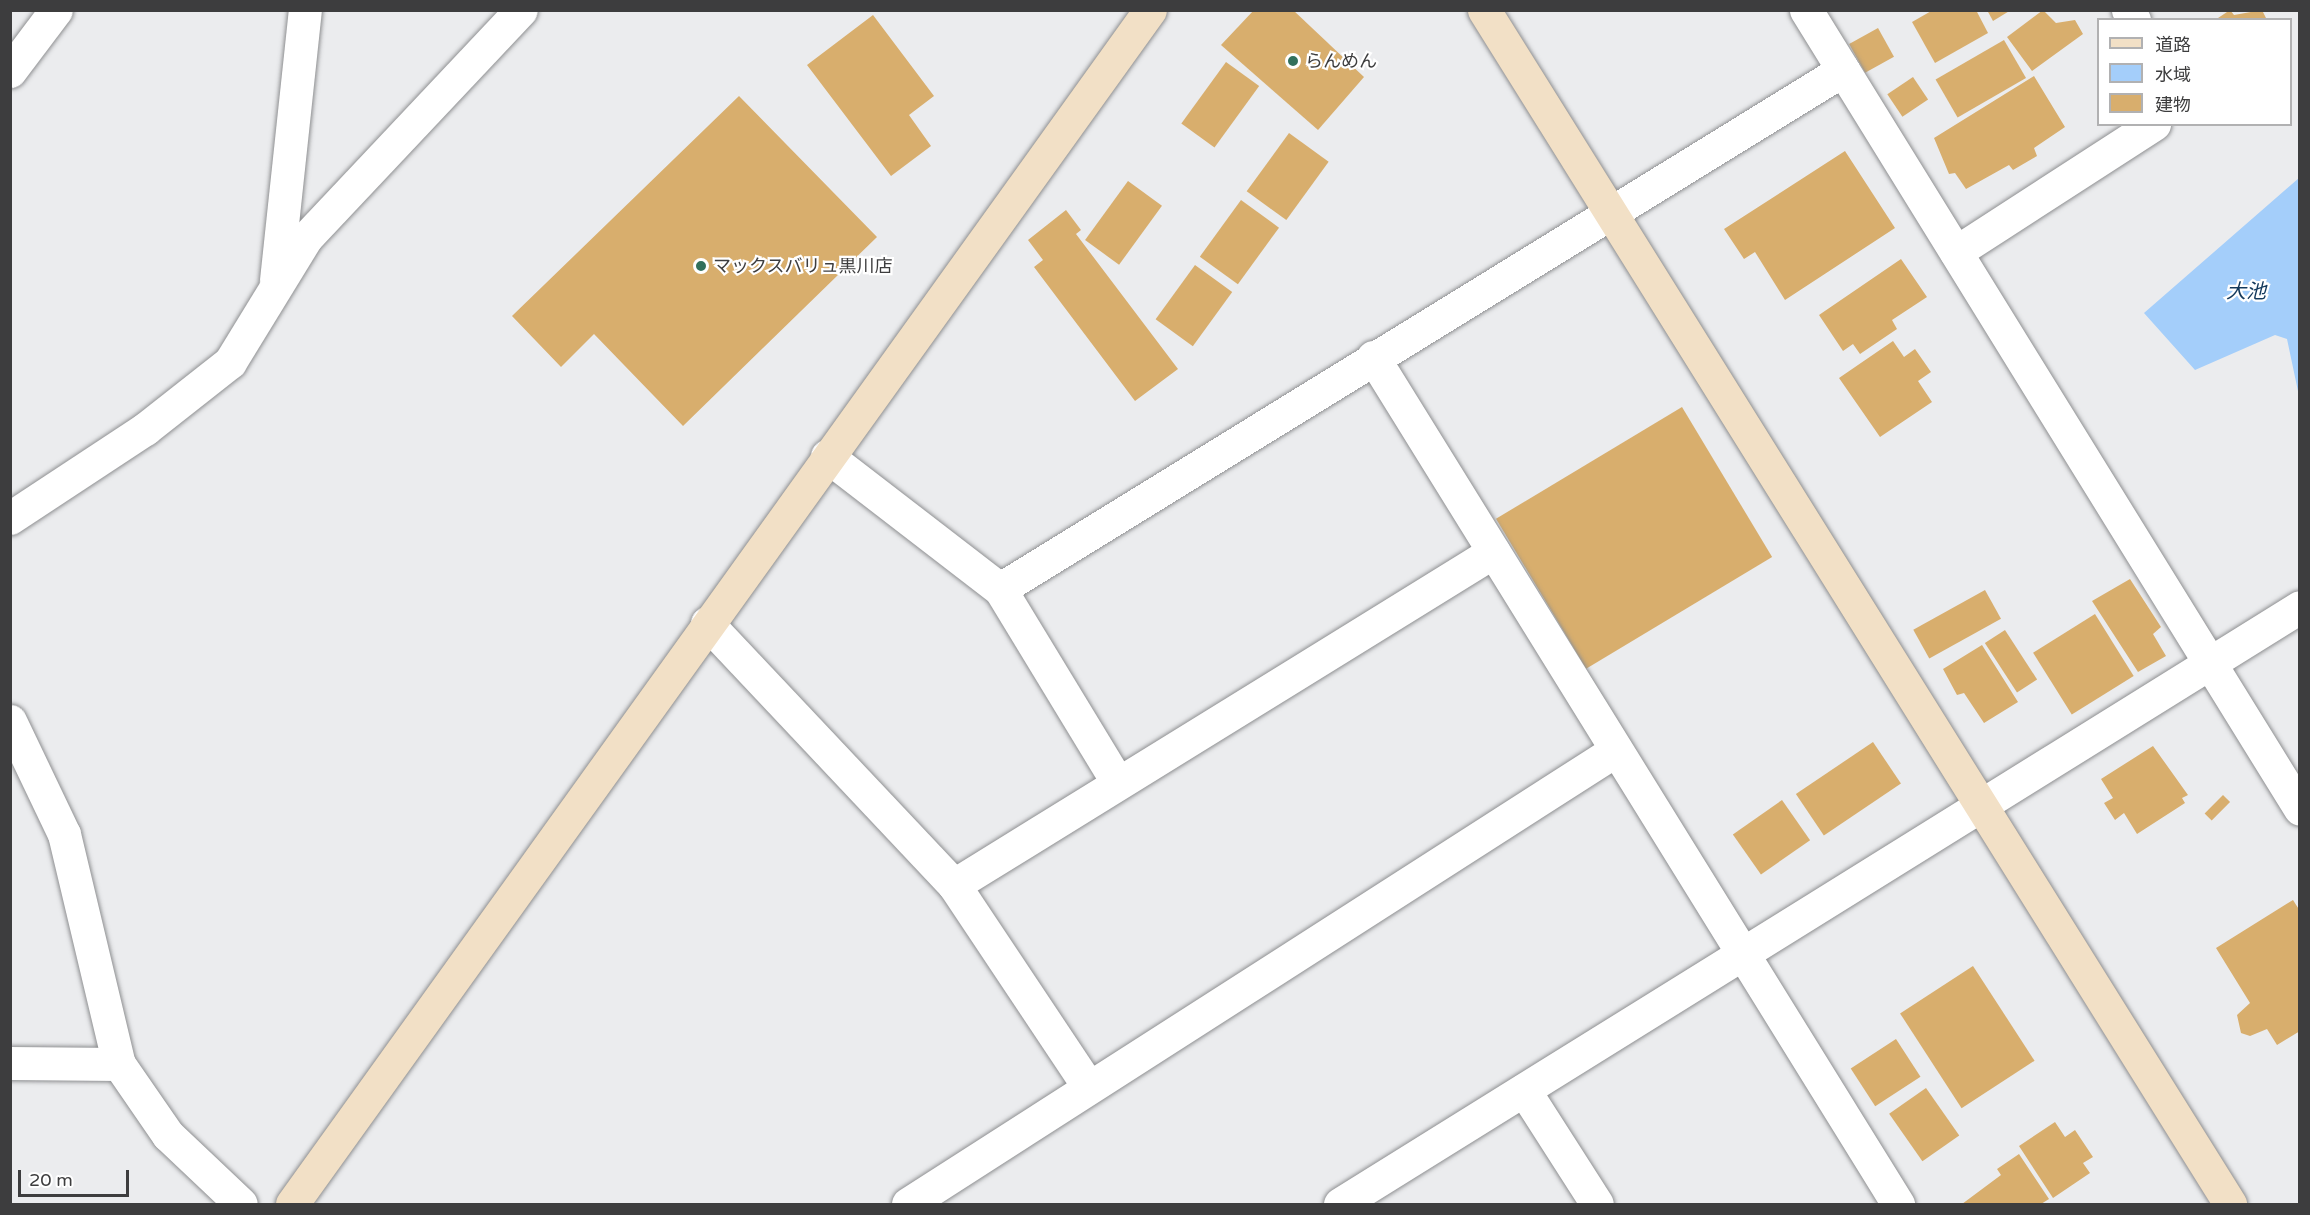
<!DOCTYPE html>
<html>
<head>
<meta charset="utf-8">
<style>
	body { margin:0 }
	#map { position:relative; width:2310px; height:1215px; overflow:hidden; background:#ebecee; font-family:"Varela Round","Noto Sans JP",sans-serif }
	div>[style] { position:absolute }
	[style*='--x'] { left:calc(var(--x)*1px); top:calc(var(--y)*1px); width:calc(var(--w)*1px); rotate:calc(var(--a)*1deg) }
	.water>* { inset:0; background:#a4cefa }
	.building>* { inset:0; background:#d8ae6d; transform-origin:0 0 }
	.roads { filter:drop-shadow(0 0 2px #8e8f91) drop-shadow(0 0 2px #8e8f91) }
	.street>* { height:33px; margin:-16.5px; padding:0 16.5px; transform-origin:16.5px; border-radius:16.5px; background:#fff }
	.secondary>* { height:33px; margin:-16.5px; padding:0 16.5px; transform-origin:16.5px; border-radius:16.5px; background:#f2e0c6 }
	.dots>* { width:16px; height:16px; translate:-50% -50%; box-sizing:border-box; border:3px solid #fff; border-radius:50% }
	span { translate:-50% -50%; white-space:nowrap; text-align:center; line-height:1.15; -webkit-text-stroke:4.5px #fff; paint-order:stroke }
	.poi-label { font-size:18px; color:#3d3d3e }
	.left { translate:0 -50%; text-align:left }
	.water-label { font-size:20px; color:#13395c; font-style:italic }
	.frame { position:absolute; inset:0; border:12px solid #3d3d3e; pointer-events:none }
	.legend { position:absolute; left:2097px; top:18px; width:195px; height:108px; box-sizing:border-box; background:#fff; border:2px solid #b1b1b2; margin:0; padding:8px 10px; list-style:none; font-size:18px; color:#3d3d3e }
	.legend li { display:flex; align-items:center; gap:12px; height:30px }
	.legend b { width:30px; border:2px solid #b1b1b2 }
	.scale { position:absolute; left:18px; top:1170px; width:111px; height:27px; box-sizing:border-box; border:3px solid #3d3d3e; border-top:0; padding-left:8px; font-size:18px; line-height:21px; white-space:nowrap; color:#3d3d3e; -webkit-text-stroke:4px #fff; paint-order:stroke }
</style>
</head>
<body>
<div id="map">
	<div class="water">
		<i style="clip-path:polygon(2299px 178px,2299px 396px,2287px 339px,2275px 335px,2195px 370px,2144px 313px)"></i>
	</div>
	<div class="building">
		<i style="clip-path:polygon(1254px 10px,1293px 10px,1364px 77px,1318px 130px,1221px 45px)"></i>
		<i style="clip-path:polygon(1933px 10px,1976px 10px,1988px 33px,1935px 63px,1912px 22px)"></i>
		<i style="clip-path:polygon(1987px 10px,2011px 10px,1993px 21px)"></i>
		<i style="clip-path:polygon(2043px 10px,2056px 23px,2075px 20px,2083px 34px,2032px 71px,2007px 37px)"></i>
		<i style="clip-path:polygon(2230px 10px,2234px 15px,2262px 10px,2267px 20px,2215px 20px)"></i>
		<i style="clip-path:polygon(873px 15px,934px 96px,909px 115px,931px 146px,891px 176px,807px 65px)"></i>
		<i style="left:1878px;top:28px;width:33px;height:33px;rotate:61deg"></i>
		<i style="left:2004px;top:40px;width:44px;height:79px;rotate:60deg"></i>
		<i style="left:1226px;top:62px;width:41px;height:76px;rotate:36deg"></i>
		<i style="clip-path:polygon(2034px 76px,2065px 127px,2034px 148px,2037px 156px,2013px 170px,2009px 165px,1966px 189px,1955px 173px,1949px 174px,1934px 138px)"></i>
		<i style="left:1913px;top:77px;width:27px;height:31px;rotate:56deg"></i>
		<i style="clip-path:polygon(739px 96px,877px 237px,683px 426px,594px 334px,561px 367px,512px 316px)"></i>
		<i style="left:1289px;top:133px;width:49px;height:72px;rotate:36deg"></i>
		<i style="clip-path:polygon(1845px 151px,1895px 228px,1785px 300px,1755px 252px,1744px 259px,1724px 229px)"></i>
		<i style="left:1128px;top:181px;width:42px;height:73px;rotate:36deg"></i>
		<i style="left:1241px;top:200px;width:47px;height:70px;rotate:36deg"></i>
		<i style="clip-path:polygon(1066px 210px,1081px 230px,1076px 234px,1178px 369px,1135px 401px,1034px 267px,1043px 260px,1028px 240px)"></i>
		<i style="clip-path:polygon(1901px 259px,1927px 297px,1892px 320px,1897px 329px,1860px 354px,1853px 344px,1843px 351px,1819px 315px)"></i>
		<i style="left:1195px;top:265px;width:46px;height:67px;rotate:36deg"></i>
		<i style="clip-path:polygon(1893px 341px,1904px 357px,1915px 349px,1931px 372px,1918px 381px,1932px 402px,1880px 437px,1839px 378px)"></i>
		<i style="left:1682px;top:407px;width:175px;height:217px;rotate:59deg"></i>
		<i style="clip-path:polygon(2130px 579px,2161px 627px,2153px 634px,2166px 656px,2138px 672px,2092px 601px)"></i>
		<i style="left:1985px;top:590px;width:33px;height:82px;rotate:61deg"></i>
		<i style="left:2095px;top:614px;width:73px;height:73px;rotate:58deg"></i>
		<i style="left:2005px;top:630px;width:59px;height:24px;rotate:57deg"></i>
		<i style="clip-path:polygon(1982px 645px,2018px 702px,1984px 723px,1964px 693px,1957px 695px,1943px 669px)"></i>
		<i style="left:1873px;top:742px;width:50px;height:93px;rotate:56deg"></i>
		<i style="clip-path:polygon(2153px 746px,2188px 795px,2182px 798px,2185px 803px,2137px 834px,2124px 813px,2115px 820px,2104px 803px,2113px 798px,2101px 779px)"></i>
		<i style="left:2223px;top:795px;width:10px;height:26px;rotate:45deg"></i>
		<i style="left:1782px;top:800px;width:49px;height:60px;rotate:55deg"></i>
		<i style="clip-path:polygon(2293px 900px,2300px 911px,2300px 1031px,2277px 1045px,2267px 1029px,2250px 1036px,2241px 1033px,2237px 1015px,2250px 1003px,2216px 948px)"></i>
		<i style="left:1973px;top:966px;width:113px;height:87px;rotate:57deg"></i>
		<i style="left:1896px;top:1039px;width:45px;height:54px;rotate:57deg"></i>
		<i style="left:1926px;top:1088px;width:58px;height:45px;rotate:55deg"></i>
		<i style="clip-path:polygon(2055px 1122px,2065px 1137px,2075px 1130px,2093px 1157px,2083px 1163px,2090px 1173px,2053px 1198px,2019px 1146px)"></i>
		<i style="clip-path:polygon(2019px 1154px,2049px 1199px,2041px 1204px,1962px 1204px,2001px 1175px,1997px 1169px)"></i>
	</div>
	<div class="roads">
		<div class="street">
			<i style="--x:1806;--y:10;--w:939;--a:58.27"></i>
			<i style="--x:2128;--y:10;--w:12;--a:59"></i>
			<i style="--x:10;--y:71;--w:76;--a:-53"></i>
			<i style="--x:1956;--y:252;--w:236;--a:-32.9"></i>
			<i style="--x:276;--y:280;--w:272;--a:-83.9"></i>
			<i style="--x:1373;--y:357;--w:997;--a:58.21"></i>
			<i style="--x:827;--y:456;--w:218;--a:37.6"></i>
			<i style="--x:1000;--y:589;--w:990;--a:-31.62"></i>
			<i style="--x:10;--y:518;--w:162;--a:-33.4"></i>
			<i style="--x:145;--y:429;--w:108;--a:-38.2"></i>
			<i style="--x:230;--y:362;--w:145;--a:-58.5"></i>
			<i style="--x:306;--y:238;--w:313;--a:-46.7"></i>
			<i style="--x:1000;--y:589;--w:227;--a:58.7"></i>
			<i style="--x:707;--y:623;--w:360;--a:46.7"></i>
			<i style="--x:954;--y:885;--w:242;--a:56.3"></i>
			<i style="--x:10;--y:721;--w:125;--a:64.5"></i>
			<i style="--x:64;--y:834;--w:236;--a:76.6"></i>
			<i style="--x:954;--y:885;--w:634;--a:-31.71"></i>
			<i style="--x:10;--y:1063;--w:109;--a:0.5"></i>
			<i style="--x:119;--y:1064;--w:86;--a:55.4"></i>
			<i style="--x:168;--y:1135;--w:100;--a:43.4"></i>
			<i style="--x:1524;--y:1090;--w:135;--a:57.4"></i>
			<i style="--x:908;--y:1204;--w:841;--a:-32.67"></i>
			<i style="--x:1340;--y:1204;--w:1130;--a:-31.88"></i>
		</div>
		<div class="secondary">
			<i style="--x:1484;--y:10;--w:1408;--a:58"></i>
			<i style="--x:292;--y:1204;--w:1470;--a:-54.3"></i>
		</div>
	</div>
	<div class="dots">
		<i style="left:1293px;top:61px;background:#32705c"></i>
		<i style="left:701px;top:266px;background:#32705c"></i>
	</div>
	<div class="poi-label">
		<span class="left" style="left:1305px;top:61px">らんめん</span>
		<span class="left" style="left:713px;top:266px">マックスバリュ黒川店</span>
	</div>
	<div class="water-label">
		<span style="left:2246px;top:292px">大池</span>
	</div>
	<div class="frame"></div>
	<ul class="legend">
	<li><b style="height:8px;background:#f2e0c6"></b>道路</li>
	<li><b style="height:16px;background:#a4cefa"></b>水域</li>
	<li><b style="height:16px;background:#d8ae6d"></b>建物</li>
	</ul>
	<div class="scale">20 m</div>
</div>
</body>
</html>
